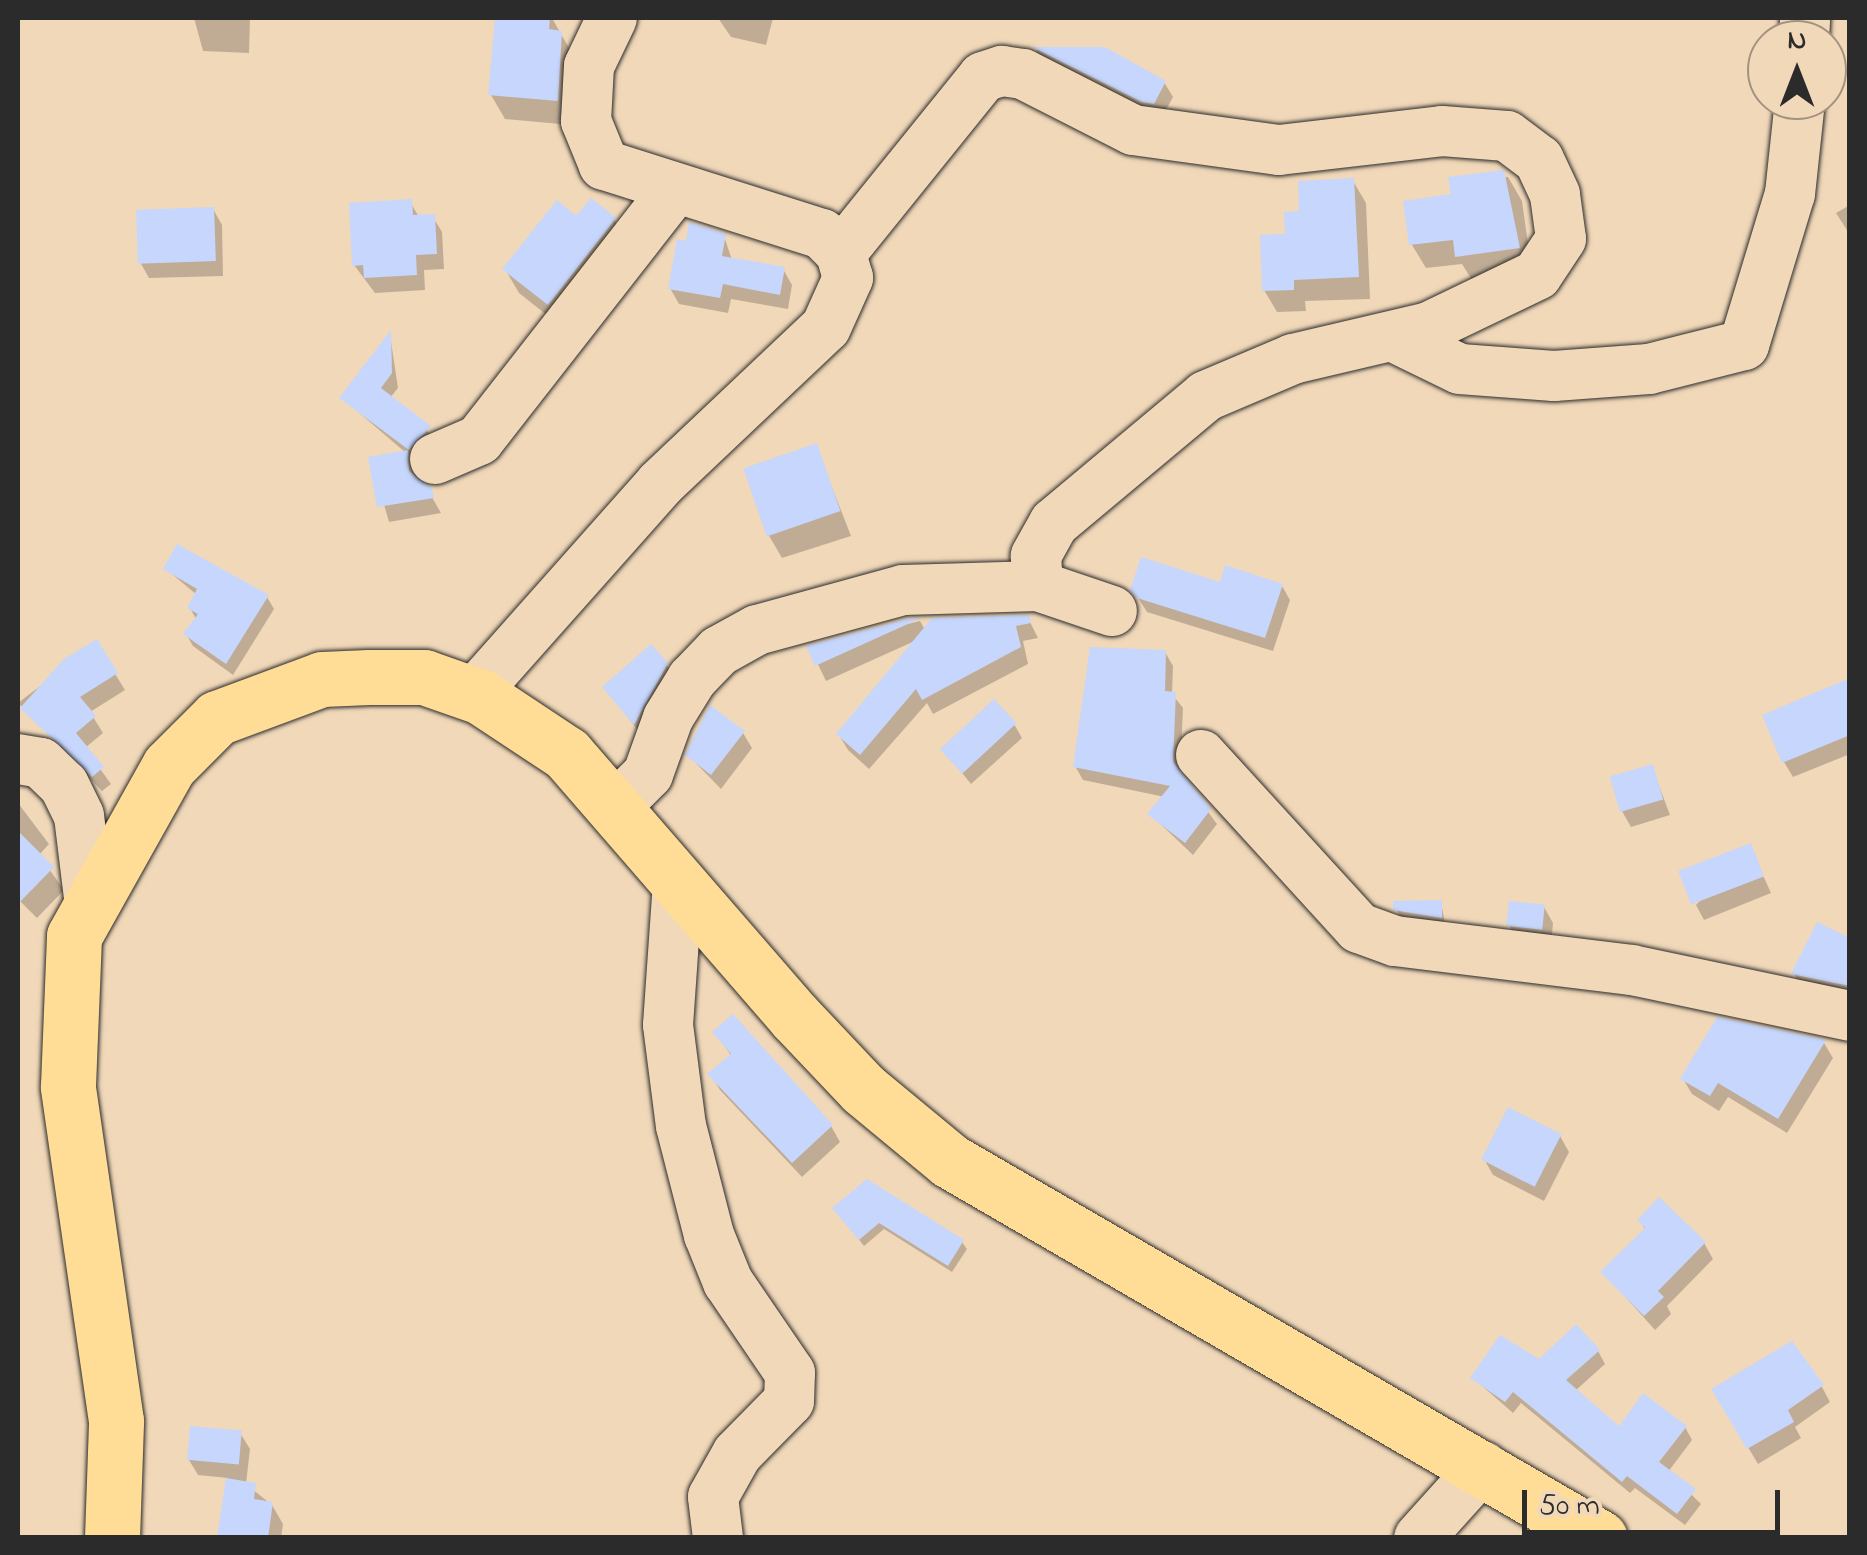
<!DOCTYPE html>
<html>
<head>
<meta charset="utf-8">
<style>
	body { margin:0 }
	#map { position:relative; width:1867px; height:1555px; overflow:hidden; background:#f1d8b9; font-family:"Indie Flower",sans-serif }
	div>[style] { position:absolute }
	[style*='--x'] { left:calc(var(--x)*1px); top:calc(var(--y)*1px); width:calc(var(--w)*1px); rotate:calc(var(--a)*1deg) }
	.shadow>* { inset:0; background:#0003 }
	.building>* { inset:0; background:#c6d6fc; transform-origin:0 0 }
	.roads { filter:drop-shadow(0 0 2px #2b2b2b) drop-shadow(0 0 2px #2b2b2b) }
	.minor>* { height:50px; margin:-25px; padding:0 25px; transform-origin:25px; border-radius:25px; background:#f1d8b9 }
	.major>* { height:55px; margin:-27.5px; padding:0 27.5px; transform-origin:27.5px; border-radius:27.5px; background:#ffdd96 }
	span { translate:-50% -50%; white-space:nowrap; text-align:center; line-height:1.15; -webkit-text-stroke:10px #f1d8b9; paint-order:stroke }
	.frame { position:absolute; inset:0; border:20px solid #2b2b2b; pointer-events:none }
	.north { position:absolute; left:1747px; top:20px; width:100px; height:100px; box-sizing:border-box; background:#f1d8b9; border:2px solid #a29380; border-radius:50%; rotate:0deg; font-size:28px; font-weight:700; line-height:40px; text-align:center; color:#2b2b2b }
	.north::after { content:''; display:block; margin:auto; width:35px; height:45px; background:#2b2b2b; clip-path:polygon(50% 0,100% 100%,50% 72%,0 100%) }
	.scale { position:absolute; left:1522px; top:1490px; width:258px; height:45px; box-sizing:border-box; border:5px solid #2b2b2b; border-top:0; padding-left:12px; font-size:30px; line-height:35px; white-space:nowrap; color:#2b2b2b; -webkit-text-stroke:8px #f1d8b9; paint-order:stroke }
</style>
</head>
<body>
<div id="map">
	<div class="shadow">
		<i style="clip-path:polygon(194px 18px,250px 18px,249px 53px,203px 51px)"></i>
		<i style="clip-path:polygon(498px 18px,552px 18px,574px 57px,571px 125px,505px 119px,491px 95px)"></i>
		<i style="clip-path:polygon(718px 18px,773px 18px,766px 45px,731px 37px)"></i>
		<i style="clip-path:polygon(1036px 50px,1104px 50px,1164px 82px,1173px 97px,1162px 117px,1043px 61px)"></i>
		<i style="clip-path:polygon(1508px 177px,1522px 201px,1532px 272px,1472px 280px,1462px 264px,1426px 268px,1412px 245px,1454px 196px,1451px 180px)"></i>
		<i style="clip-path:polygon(1353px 181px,1366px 203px,1370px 299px,1305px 301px,1306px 311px,1277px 312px,1264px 290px,1288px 236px,1302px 214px)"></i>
		<i style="clip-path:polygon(410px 202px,419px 217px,433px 217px,442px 232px,444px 269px,424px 270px,425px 290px,375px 293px,354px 265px)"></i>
		<i style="clip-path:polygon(1850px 205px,1850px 235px,1836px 213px)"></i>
		<i style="clip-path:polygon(213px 209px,222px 225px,223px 276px,149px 278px,140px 262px)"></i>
		<i style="clip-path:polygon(614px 219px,628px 243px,562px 327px,519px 293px,505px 269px,576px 220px)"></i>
		<i style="clip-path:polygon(724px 236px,732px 260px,783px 269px,792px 285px,788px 309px,731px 299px,728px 313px,679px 304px,670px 288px)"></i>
		<i style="clip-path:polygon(390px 335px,398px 388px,390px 398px,437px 440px,417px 462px,408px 455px,441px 513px,389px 522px,371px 459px,406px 453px,342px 398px)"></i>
		<i style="clip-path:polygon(816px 446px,851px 536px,782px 558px,768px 534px)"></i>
		<i style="clip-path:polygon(166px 569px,267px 597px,274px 609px,233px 675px,193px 646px,186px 634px,196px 619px,190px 608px,197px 595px)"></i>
		<i style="clip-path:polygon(1282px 586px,1290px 600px,1273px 651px,1147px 612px,1133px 590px)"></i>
		<i style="clip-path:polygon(1028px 618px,1038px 638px,1023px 641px,1028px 664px,933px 714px,927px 703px,869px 769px,848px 750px,839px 735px,917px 640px,826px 681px,810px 648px,920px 621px,925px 630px)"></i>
		<i style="clip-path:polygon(96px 643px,125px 690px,90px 712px,103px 733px,85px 748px,111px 784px,102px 791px,18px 703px)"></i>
		<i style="clip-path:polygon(1165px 652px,1173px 666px,1172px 694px,1183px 708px,1180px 774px,1217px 824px,1193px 855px,1150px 814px,1165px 797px,1083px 780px,1075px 766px)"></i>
		<i style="clip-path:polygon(666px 664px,676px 680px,644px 738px,605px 688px)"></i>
		<i style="clip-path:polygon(1850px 681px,1850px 754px,1793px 777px,1784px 762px)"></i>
		<i style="clip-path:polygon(1014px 724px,1022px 738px,971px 784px,942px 748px)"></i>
		<i style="clip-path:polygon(743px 733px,752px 748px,721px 789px,688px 755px)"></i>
		<i style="clip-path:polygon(1652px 767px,1670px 815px,1631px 827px,1622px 811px)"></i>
		<i style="clip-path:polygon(18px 803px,49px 844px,39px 855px,64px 890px,37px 918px,18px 899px)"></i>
		<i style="clip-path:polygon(1750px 847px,1771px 893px,1704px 920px,1696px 905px)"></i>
		<i style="clip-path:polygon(1441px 902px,1445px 924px,1400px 916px,1396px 909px)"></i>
		<i style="clip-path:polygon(1544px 907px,1553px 923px,1551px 945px,1518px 941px,1509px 925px)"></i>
		<i style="clip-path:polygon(1850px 941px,1850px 1001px,1803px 990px,1794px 974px)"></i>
		<i style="clip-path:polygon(715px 1032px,831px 1126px,840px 1142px,802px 1177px,720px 1090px,711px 1075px,732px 1057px)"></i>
		<i style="clip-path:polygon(1824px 1043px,1833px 1058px,1787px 1133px,1728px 1097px,1719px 1111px,1692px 1094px,1683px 1079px)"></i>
		<i style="clip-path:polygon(1560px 1136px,1569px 1152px,1544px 1201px,1493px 1175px,1484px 1159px)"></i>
		<i style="clip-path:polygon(835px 1209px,962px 1242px,967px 1249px,952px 1272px,884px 1229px,864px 1246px)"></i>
		<i style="clip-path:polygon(1640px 1221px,1704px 1243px,1713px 1259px,1667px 1306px,1671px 1314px,1655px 1330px,1603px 1272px,1646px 1231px)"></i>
		<i style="clip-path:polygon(1598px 1351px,1605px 1364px,1575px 1391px,1619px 1430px,1685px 1427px,1692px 1440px,1668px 1472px,1701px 1504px,1685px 1525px,1635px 1488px,1630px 1493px,1521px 1403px,1513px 1413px,1473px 1378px)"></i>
		<i style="clip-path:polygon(1822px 1387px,1830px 1402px,1795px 1427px,1801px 1438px,1758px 1464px,1714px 1390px)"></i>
		<i style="clip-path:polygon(240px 1433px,250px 1449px,246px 1484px,272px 1505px,283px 1524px,281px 1538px,220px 1538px,228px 1478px,198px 1475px,189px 1460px)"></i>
	</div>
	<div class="building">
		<i style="clip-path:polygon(495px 18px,550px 18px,549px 29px,562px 31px,558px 101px,488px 95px)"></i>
		<i style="clip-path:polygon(1032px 47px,1105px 47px,1166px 81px,1154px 104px,1142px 102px)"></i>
		<i style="clip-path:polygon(1504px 170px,1520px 248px,1455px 257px,1453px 240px,1409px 245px,1403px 201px,1451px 194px,1448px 177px)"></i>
		<i style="clip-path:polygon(1354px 178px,1359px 277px,1294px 280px,1294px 290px,1262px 291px,1260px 235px,1285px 234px,1284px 212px,1299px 211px,1298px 181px)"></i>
		<i style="clip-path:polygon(591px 198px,616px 218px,548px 305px,502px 269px,557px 200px,576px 216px)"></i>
		<i style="clip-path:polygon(412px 199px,413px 215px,435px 214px,437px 254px,416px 255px,417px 275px,364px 278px,363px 265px,352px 266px,349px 203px)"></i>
		<i style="left:214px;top:207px;width:54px;height:78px;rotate:88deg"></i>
		<i style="clip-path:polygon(689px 222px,726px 234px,722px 256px,785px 267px,780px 295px,723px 284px,720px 298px,668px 289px,677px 239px,686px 241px)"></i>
		<i style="clip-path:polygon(391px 330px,392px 373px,381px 388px,431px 426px,409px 450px,339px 398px)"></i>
		<i style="left:817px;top:443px;width:72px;height:78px;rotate:71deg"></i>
		<i style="clip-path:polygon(408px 450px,409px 471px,432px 488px,434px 498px,377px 507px,368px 457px)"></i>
		<i style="clip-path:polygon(177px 544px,269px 595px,226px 664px,183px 634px,198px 614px,187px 608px,197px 589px,163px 569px)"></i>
		<i style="clip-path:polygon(1141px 557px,1220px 582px,1225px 565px,1283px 584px,1265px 638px,1137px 598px,1130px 590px)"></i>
		<i style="clip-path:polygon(1029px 615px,1031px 623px,1016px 626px,1021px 647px,922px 700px,916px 689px,860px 755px,836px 734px,932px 618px)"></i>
		<i style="clip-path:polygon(921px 618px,815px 666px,806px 646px,907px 619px)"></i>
		<i style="clip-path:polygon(97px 639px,118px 673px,80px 697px,96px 716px,76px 733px,104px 767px,92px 777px,20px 708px,64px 659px)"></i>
		<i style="clip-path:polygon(651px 644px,668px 663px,634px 725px,602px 687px)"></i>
		<i style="clip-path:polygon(1090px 647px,1166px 650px,1165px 691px,1176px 692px,1173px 762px,1211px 809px,1185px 843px,1147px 814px,1170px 786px,1073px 767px)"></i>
		<i style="clip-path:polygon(1850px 678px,1850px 735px,1782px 763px,1762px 715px)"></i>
		<i style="left:994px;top:699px;width:33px;height:74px;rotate:47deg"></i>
		<i style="clip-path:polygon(710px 705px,745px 731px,711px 775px,685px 755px)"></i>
		<i style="left:1653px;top:764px;width:37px;height:45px;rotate:74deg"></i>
		<i style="clip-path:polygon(18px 831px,54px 867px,18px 904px)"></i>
		<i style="left:1751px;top:843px;width:36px;height:78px;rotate:69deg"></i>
		<i style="clip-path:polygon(1442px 900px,1442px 918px,1393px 910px,1393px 901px)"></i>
		<i style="left:1509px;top:901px;width:36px;height:25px;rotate:6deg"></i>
		<i style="clip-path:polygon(1817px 922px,1850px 938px,1850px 986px,1791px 974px)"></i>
		<i style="clip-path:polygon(733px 1014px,833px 1125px,792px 1163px,707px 1074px,731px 1054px,712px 1032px)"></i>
		<i style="clip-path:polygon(1717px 1017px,1826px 1040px,1778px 1119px,1718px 1083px,1710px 1096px,1680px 1079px)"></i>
		<i style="left:1508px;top:1107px;width:60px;height:59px;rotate:27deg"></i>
		<i style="clip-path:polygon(867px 1179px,964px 1240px,948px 1266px,879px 1223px,859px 1240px,832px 1208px)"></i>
		<i style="clip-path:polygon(1659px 1197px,1706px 1242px,1658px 1291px,1664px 1297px,1644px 1316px,1600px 1272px,1645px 1228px,1637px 1220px)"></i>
		<i style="clip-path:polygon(1576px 1324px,1600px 1350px,1566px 1380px,1619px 1426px,1643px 1393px,1687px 1426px,1659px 1462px,1696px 1489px,1677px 1514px,1627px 1476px,1622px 1482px,1513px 1392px,1505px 1402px,1470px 1378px,1500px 1335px,1539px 1359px)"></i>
		<i style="clip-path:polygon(1792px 1341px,1824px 1385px,1788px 1410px,1794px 1422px,1747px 1449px,1711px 1389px)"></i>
		<i style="left:190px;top:1426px;width:52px;height:34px;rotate:5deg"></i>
		<i style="clip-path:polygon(226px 1478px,256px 1483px,254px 1499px,273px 1502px,268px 1538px,217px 1538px)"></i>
	</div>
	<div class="roads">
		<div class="minor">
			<i style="--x:1804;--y:40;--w:22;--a:-87"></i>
			<i style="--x:841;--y:253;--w:226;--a:-51.1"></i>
			<i style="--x:983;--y:77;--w:20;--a:-18"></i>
			<i style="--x:1002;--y:71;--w:21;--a:8"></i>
			<i style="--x:1023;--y:74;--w:123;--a:27"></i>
			<i style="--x:1133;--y:130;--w:147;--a:7.8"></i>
			<i style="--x:1279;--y:150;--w:164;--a:-6.6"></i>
			<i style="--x:1442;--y:131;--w:65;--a:4.4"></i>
			<i style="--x:1507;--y:136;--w:40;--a:37"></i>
			<i style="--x:1539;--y:160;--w:38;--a:65"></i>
			<i style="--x:1555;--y:195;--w:44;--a:82.2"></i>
			<i style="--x:1561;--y:239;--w:43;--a:123.7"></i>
			<i style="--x:1537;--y:275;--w:120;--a:154.3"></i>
			<i style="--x:1429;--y:327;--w:140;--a:166.8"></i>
			<i style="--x:1293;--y:359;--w:95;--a:157"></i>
			<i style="--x:1206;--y:396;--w:198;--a:140.1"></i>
			<i style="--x:1054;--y:523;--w:38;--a:119"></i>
			<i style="--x:1036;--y:556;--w:30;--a:86"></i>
			<i style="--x:1394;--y:337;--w:73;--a:25.9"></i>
			<i style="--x:1460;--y:369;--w:94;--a:4.3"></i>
			<i style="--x:1554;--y:376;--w:95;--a:-4.2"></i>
			<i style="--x:1649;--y:369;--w:98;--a:-14.2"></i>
			<i style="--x:1744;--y:345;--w:158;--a:-73.1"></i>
			<i style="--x:1790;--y:194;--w:95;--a:-83.9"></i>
			<i style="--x:435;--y:459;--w:48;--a:-23.4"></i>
			<i style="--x:479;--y:440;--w:317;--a:-52"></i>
			<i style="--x:472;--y:696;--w:283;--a:-48.4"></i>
			<i style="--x:660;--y:484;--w:228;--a:-43.4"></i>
			<i style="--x:826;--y:327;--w:54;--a:-65.8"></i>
			<i style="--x:848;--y:278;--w:26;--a:-106"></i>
			<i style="--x:841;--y:253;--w:27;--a:-135"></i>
			<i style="--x:822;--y:234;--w:229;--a:-162.4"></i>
			<i style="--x:604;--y:165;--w:48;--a:-112.2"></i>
			<i style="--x:586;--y:121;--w:55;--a:-86.9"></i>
			<i style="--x:589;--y:66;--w:53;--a:-64.4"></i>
			<i style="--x:1201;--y:755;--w:234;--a:47.6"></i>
			<i style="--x:1359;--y:928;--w:38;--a:20"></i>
			<i style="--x:1395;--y:941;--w:239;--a:7"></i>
			<i style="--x:1632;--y:970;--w:223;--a:11.9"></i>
			<i style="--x:18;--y:759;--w:23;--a:10"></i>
			<i style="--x:41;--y:763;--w:32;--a:44"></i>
			<i style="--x:64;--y:785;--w:34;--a:64"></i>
			<i style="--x:79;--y:816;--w:90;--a:83"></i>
			<i style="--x:614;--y:808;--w:48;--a:-45"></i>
			<i style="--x:648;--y:774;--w:59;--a:-70.3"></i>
			<i style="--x:668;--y:718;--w:46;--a:-58.4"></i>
			<i style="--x:692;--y:679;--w:39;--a:-46"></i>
			<i style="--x:719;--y:651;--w:43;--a:-28.9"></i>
			<i style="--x:757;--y:630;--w:151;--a:-15.3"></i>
			<i style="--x:903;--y:590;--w:135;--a:-1.7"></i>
			<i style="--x:1038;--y:586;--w:78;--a:18.7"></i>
			<i style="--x:678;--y:882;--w:143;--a:94"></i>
			<i style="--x:668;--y:1025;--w:102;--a:82.7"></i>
			<i style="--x:681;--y:1126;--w:113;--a:75.6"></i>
			<i style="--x:709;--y:1235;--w:51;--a:68"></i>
			<i style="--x:728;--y:1282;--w:110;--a:55.7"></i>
			<i style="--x:790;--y:1373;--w:28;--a:92"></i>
			<i style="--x:789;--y:1401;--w:74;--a:134.5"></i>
			<i style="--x:737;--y:1454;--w:49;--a:119.2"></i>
			<i style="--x:713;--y:1497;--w:41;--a:83"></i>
			<i style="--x:1419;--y:1538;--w:96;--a:-48"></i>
		</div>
		<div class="major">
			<i style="--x:112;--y:1538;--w:117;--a:-88"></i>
			<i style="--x:116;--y:1421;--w:338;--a:-98.2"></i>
			<i style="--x:68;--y:1086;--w:150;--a:-87.7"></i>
			<i style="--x:74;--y:936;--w:195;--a:-60.8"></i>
			<i style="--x:169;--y:766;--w:68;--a:-45"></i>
			<i style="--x:217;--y:718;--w:112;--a:-20.4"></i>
			<i style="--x:322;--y:679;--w:47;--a:-2.4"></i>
			<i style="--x:369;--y:677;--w:55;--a:0"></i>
			<i style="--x:424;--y:677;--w:60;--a:19.3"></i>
			<i style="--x:481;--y:697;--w:103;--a:33.5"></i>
			<i style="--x:567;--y:754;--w:347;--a:49.1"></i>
			<i style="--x:794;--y:1016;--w:100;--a:46.6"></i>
			<i style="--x:863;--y:1089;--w:113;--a:39.6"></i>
			<i style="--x:950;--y:1161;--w:751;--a:30.11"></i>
		</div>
	</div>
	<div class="frame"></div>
	<div class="north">N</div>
	<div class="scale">50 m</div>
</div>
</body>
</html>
